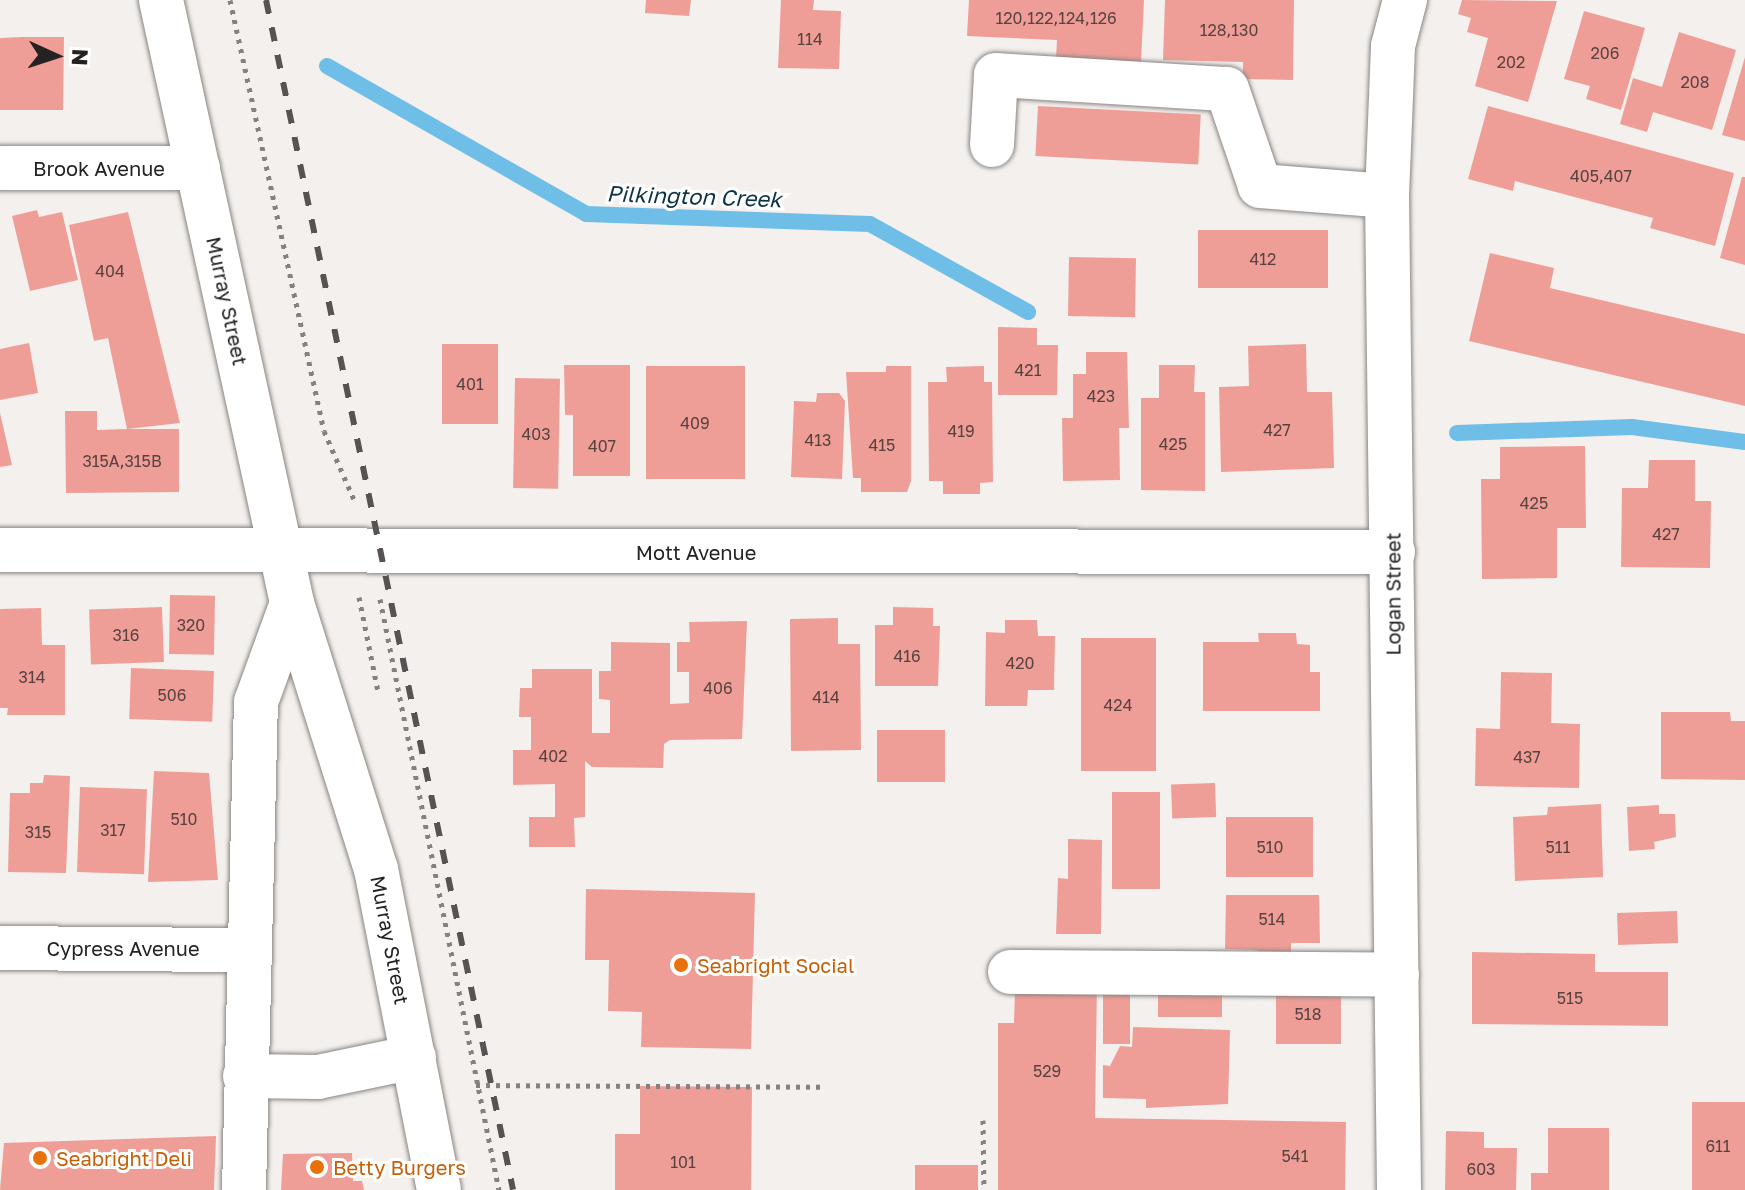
<!DOCTYPE html>
<html>
<head>
<meta charset="utf-8">
<style>
	body { margin:0 }
	#map { position:relative; width:1745px; height:1190px; overflow:hidden; background:#f4f0ed; font-family:"Golos Text",sans-serif }
	div>[style] { position:absolute }
	[style*='--x'] { left:calc(var(--x)*1px); top:calc(var(--y)*1px); width:calc(var(--w)*1px); rotate:calc(var(--a)*1deg) }
	.stream>* { height:16px; margin:-8px; padding:0 8px; transform-origin:8px; border-radius:8px; background:#6fbee7 }
	.building>* { inset:0; background:#ef9e97; transform-origin:0 0 }
	.path>* { height:5px; margin-top:-2.5px; transform-origin:0; background:repeating-linear-gradient(90deg,#84817f 0 4px,transparent 0 10px) }
	.roads { filter:drop-shadow(0 0 2px #898582) drop-shadow(0 0 2px #898582) }
	.minor>* { height:44px; margin:-22px; padding:0 22px; transform-origin:22px; border-radius:22px; background:#fff }
	.major>* { height:44px; margin:-22px; padding:0 22px; transform-origin:22px; border-radius:22px; background:#fff }
	.rail>* { height:6px; margin-top:-3px; transform-origin:0; background:repeating-linear-gradient(90deg,#565352 0 14px,transparent 0 28px) }
	.dots>* { width:22px; height:22px; translate:-50% -50%; box-sizing:border-box; border:4px solid #fff; border-radius:50% }
	span { translate:-50% -50%; white-space:nowrap; text-align:center; line-height:1.15; -webkit-text-stroke:6px #fff; paint-order:stroke }
	.number-label { font-size:16px; color:#58423f }
	.number-label span { -webkit-text-stroke-width:0 }
	.street-label { font-size:20px; color:#252322 }
	.food-label { font-size:20px; color:#c56008 }
	.left { translate:0 -50%; text-align:left }
	.water-label { font-size:22px; color:#0e3344; font-style:italic }
	.north { position:absolute; left:16px; top:16px; width:80px; height:80px; -webkit-text-stroke:6px #fff; paint-order:stroke; rotate:93deg; font-size:22px; font-weight:700; line-height:32px; text-align:center; color:#252322 }
	.north::after { content:''; display:block; margin:auto; width:28px; height:36px; background:#252322; clip-path:polygon(50% 0,100% 100%,50% 72%,0 100%) }
</style>
</head>
<body>
<div id="map">
	<div class="stream">
		<i style="--x:327;--y:66;--w:298;--a:29.7"></i>
		<i style="--x:586;--y:214;--w:284;--a:2"></i>
		<i style="--x:870;--y:224;--w:181;--a:29.1"></i>
		<i style="--x:1457;--y:433;--w:175;--a:-2"></i>
		<i style="--x:1632;--y:427;--w:114;--a:7.6"></i>
	</div>
	<div class="building">
		<i style="clip-path:polygon(646px 0,691px 0,689px 16px,645px 13px)"></i>
		<i style="clip-path:polygon(781px 0,814px 0,813px 10px,841px 11px,839px 69px,778px 68px)"></i>
		<i style="clip-path:polygon(969px 0,1144px 0,1141px 62px,1056px 58px,1057px 40px,967px 36px)"></i>
		<i style="clip-path:polygon(1165px 0,1294px 0,1293px 80px,1243px 79px,1243px 62px,1163px 60px)"></i>
		<i style="clip-path:polygon(1462px 0,1557px 1px,1528px 102px,1475px 86px,1488px 38px,1467px 32px,1471px 18px,1458px 14px)"></i>
		<i style="clip-path:polygon(1584px 11px,1645px 28px,1621px 110px,1586px 99px,1590px 86px,1564px 79px)"></i>
		<i style="clip-path:polygon(1679px 32px,1736px 50px,1712px 130px,1653px 112px,1647px 132px,1620px 124px,1633px 78px,1662px 87px)"></i>
		<i style="clip-path:polygon(22px 37px,64px 37px,63px 110px,0 110px,0 38px)"></i>
		<i style="clip-path:polygon(1745px 57px,1745px 141px,1722px 135px)"></i>
		<i style="left:1038px;top:106px;width:163px;height:50px;rotate:3deg"></i>
		<i style="clip-path:polygon(1488px 106px,1734px 173px,1715px 246px,1650px 228px,1653px 218px,1515px 181px,1513px 191px,1468px 179px)"></i>
		<i style="clip-path:polygon(1742px 177px,1745px 177px,1745px 265px,1720px 258px)"></i>
		<i style="clip-path:polygon(37px 210px,39px 217px,62px 212px,78px 280px,30px 291px,12px 216px)"></i>
		<i style="clip-path:polygon(128px 212px,180px 423px,127px 429px,179px 429px,179px 492px,66px 493px,65px 411px,97px 411px,97px 430px,127px 429px,108px 338px,94px 341px,69px 225px)"></i>
		<i style="left:1198px;top:230px;width:130px;height:58px"></i>
		<i style="clip-path:polygon(1490px 253px,1554px 268px,1550px 288px,1745px 334px,1745px 406px,1469px 341px)"></i>
		<i style="left:1069px;top:257px;width:67px;height:59px;rotate:1deg"></i>
		<i style="clip-path:polygon(998px 327px,1037px 328px,1037px 345px,1058px 345px,1057px 395px,998px 395px)"></i>
		<i style="clip-path:polygon(29px 343px,38px 393px,0 400px,0 349px)"></i>
		<i style="left:442px;top:344px;width:56px;height:80px"></i>
		<i style="clip-path:polygon(1306px 344px,1307px 392px,1332px 392px,1334px 468px,1221px 472px,1219px 387px,1249px 386px,1248px 346px)"></i>
		<i style="clip-path:polygon(1086px 352px,1127px 352px,1129px 428px,1119px 428px,1120px 480px,1063px 481px,1062px 418px,1073px 418px,1073px 374px,1086px 374px)"></i>
		<i style="clip-path:polygon(564px 365px,630px 365px,630px 476px,573px 476px,573px 415px,565px 415px)"></i>
		<i style="clip-path:polygon(1159px 365px,1195px 365px,1194px 392px,1205px 392px,1205px 491px,1141px 490px,1141px 398px,1159px 398px)"></i>
		<i style="left:646px;top:366px;width:99px;height:113px"></i>
		<i style="clip-path:polygon(886px 366px,911px 366px,911px 481px,907px 492px,861px 492px,861px 478px,853px 478px,846px 372px,886px 372px)"></i>
		<i style="clip-path:polygon(984px 366px,984px 382px,992px 382px,993px 482px,980px 483px,980px 494px,943px 494px,943px 481px,929px 481px,928px 382px,947px 382px,946px 367px)"></i>
		<i style="left:515px;top:378px;width:45px;height:110px;rotate:1deg"></i>
		<i style="clip-path:polygon(817px 393px,839px 393px,845px 401px,842px 479px,791px 477px,794px 401px,816px 402px)"></i>
		<i style="clip-path:polygon(0 413px,12px 465px,0 467px)"></i>
		<i style="clip-path:polygon(1585px 446px,1586px 528px,1557px 528px,1557px 578px,1482px 579px,1481px 479px,1500px 479px,1500px 447px)"></i>
		<i style="clip-path:polygon(1649px 460px,1695px 460px,1695px 501px,1711px 501px,1710px 568px,1621px 567px,1622px 488px,1648px 488px)"></i>
		<i style="left:170px;top:595px;width:45px;height:59px;rotate:1deg"></i>
		<i style="left:162px;top:607px;width:55px;height:73px;rotate:88deg"></i>
		<i style="clip-path:polygon(893px 607px,933px 608px,933px 626px,940px 626px,938px 686px,875px 686px,875px 625px,893px 625px)"></i>
		<i style="clip-path:polygon(41px 608px,42px 645px,65px 645px,65px 715px,7px 715px,8px 708px,0 708px,0 609px)"></i>
		<i style="clip-path:polygon(838px 618px,838px 644px,860px 644px,861px 750px,791px 751px,790px 619px)"></i>
		<i style="clip-path:polygon(1005px 620px,1037px 620px,1038px 636px,1055px 636px,1054px 690px,1028px 690px,1027px 706px,985px 706px,986px 632px,1005px 633px)"></i>
		<i style="clip-path:polygon(747px 621px,742px 739px,670px 740px,664px 744px,663px 768px,592px 767px,585px 761px,585px 817px,574px 818px,575px 847px,529px 847px,529px 817px,555px 817px,555px 784px,513px 785px,513px 750px,531px 750px,531px 717px,519px 717px,520px 688px,532px 688px,532px 669px,592px 669px,592px 733px,610px 733px,610px 700px,599px 699px,599px 671px,611px 671px,611px 642px,670px 643px,670px 704px,689px 703px,689px 672px,677px 672px,677px 642px,690px 642px,689px 622px)"></i>
		<i style="clip-path:polygon(1258px 633px,1296px 633px,1297px 644px,1310px 645px,1310px 672px,1320px 672px,1320px 711px,1203px 711px,1203px 642px,1259px 642px)"></i>
		<i style="left:1081px;top:638px;width:75px;height:133px"></i>
		<i style="left:131px;top:668px;width:83px;height:51px;rotate:2deg"></i>
		<i style="clip-path:polygon(1501px 672px,1552px 673px,1551px 723px,1580px 724px,1579px 788px,1475px 786px,1476px 728px,1500px 729px)"></i>
		<i style="clip-path:polygon(1661px 712px,1730px 712px,1731px 721px,1745px 721px,1745px 780px,1661px 779px)"></i>
		<i style="left:877px;top:730px;width:68px;height:52px"></i>
		<i style="clip-path:polygon(154px 771px,209px 773px,218px 880px,148px 882px)"></i>
		<i style="clip-path:polygon(44px 775px,70px 776px,66px 873px,8px 872px,10px 793px,30px 793px,30px 783px,43px 783px)"></i>
		<i style="left:1215px;top:783px;width:34px;height:44px;rotate:88deg"></i>
		<i style="left:80px;top:787px;width:67px;height:85px;rotate:2deg"></i>
		<i style="left:1112px;top:792px;width:48px;height:97px"></i>
		<i style="clip-path:polygon(1601px 804px,1603px 877px,1515px 881px,1513px 817px,1547px 815px,1548px 807px)"></i>
		<i style="clip-path:polygon(1659px 805px,1659px 814px,1675px 814px,1676px 837px,1654px 842px,1655px 849px,1629px 851px,1627px 807px)"></i>
		<i style="left:1226px;top:817px;width:87px;height:60px"></i>
		<i style="clip-path:polygon(1068px 839px,1102px 840px,1101px 934px,1056px 934px,1058px 878px,1068px 879px)"></i>
		<i style="clip-path:polygon(586px 889px,755px 893px,751px 1049px,641px 1047px,642px 1012px,608px 1011px,609px 960px,585px 960px)"></i>
		<i style="clip-path:polygon(1226px 895px,1319px 895px,1320px 943px,1291px 943px,1291px 958px,1258px 958px,1258px 950px,1225px 949px)"></i>
		<i style="left:1677px;top:911px;width:32px;height:60px;rotate:88deg"></i>
		<i style="clip-path:polygon(1472px 952px,1595px 954px,1595px 972px,1668px 972px,1668px 1026px,1472px 1024px)"></i>
		<i style="clip-path:polygon(1097px 981px,1095px 1118px,1346px 1122px,1345px 1190px,998px 1190px,998px 1023px,1014px 1023px,1015px 990px)"></i>
		<i style="left:1158px;top:982px;width:64px;height:35px"></i>
		<i style="left:1276px;top:984px;width:65px;height:60px"></i>
		<i style="left:1103px;top:993px;width:27px;height:51px"></i>
		<i style="clip-path:polygon(1133px 1027px,1230px 1030px,1228px 1104px,1146px 1108px,1146px 1099px,1103px 1098px,1103px 1065px,1110px 1066px,1120px 1046px,1132px 1047px)"></i>
		<i style="clip-path:polygon(640px 1086px,752px 1087px,751px 1190px,615px 1190px,615px 1134px,640px 1134px)"></i>
		<i style="left:1692px;top:1102px;width:53px;height:88px"></i>
		<i style="clip-path:polygon(1548px 1128px,1609px 1128px,1609px 1190px,1531px 1190px,1531px 1173px,1548px 1173px)"></i>
		<i style="clip-path:polygon(1446px 1131px,1484px 1132px,1484px 1148px,1517px 1148px,1516px 1190px,1445px 1190px)"></i>
		<i style="clip-path:polygon(216px 1136px,214px 1190px,0 1190px,4px 1143px)"></i>
		<i style="clip-path:polygon(352px 1153px,353px 1181px,362px 1181px,364px 1190px,281px 1190px,283px 1154px)"></i>
		<i style="left:915px;top:1165px;width:63px;height:25px"></i>
	</div>
	<div class="path">
		<i style="--x:230;--y:0;--w:441;--a:77.7"></i>
		<i style="--x:324;--y:431;--w:77;--a:66.4"></i>
		<i style="--x:359;--y:597;--w:96;--a:78.6"></i>
		<i style="--x:380;--y:599;--w:603;--a:78.62"></i>
		<i style="--x:476;--y:1085;--w:347;--a:0.3"></i>
		<i style="--x:983;--y:1120;--w:70;--a:89.2"></i>
	</div>
	<div class="roads">
		<div class="minor">
			<i style="--x:992;--y:145;--w:70;--a:-86.7"></i>
			<i style="--x:996;--y:75;--w:231;--a:3.5"></i>
			<i style="--x:1227;--y:89;--w:102;--a:71.2"></i>
			<i style="--x:1260;--y:186;--w:127;--a:4.5"></i>
			<i style="--x:0;--y:168;--w:198;--a:0"></i>
			<i style="--x:0;--y:550;--w:1393;--a:0.08"></i>
			<i style="--x:0;--y:948;--w:247;--a:0.5"></i>
			<i style="--x:1010;--y:972;--w:387;--a:0.4"></i>
			<i style="--x:245;--y:1076;--w:73;--a:0.8"></i>
			<i style="--x:318;--y:1077;--w:98;--a:-11.8"></i>
			<i style="--x:244;--y:1190;--w:488;--a:-88.6"></i>
			<i style="--x:256;--y:702;--w:105;--a:-70"></i>
			<i style="--x:1399;--y:1190;--w:994;--a:-90.69"></i>
			<i style="--x:1387;--y:196;--w:150;--a:-87.7"></i>
			<i style="--x:1393;--y:46;--w:48;--a:-75.4"></i>
		</div>
		<div class="major">
			<i style="--x:161;--y:0;--w:617;--a:77.74"></i>
			<i style="--x:292;--y:603;--w:279;--a:72.5"></i>
			<i style="--x:376;--y:869;--w:327;--a:78.9"></i>
		</div>
	</div>
	<div class="rail">
		<i style="--x:266;--y:0;--w:1215;--a:78.27"></i>
	</div>
	<div class="dots">
		<i style="left:681px;top:965px;background:#e8710a"></i>
		<i style="left:40px;top:1158px;background:#e8710a"></i>
		<i style="left:317px;top:1167px;background:#e8710a"></i>
	</div>
	<div class="number-label">
		<span style="left:1056px;top:18px">120,122,124,126</span>
		<span style="left:1229px;top:30px">128,130</span>
		<span style="left:810px;top:39px">114</span>
		<span style="left:1605px;top:53px">206</span>
		<span style="left:1511px;top:62px">202</span>
		<span style="left:1695px;top:82px">208</span>
		<span style="left:1601px;top:176px">405,407</span>
		<span style="left:1263px;top:259px">412</span>
		<span style="left:110px;top:271px">404</span>
		<span style="left:1028px;top:370px">421</span>
		<span style="left:470px;top:384px">401</span>
		<span style="left:1101px;top:396px">423</span>
		<span style="left:695px;top:423px">409</span>
		<span style="left:1277px;top:430px">427</span>
		<span style="left:961px;top:431px">419</span>
		<span style="left:536px;top:434px">403</span>
		<span style="left:818px;top:440px">413</span>
		<span style="left:1173px;top:444px">425</span>
		<span style="left:882px;top:445px">415</span>
		<span style="left:602px;top:446px">407</span>
		<span style="left:122px;top:461px">315A,315B</span>
		<span style="left:1534px;top:503px">425</span>
		<span style="left:1666px;top:534px">427</span>
		<span style="left:191px;top:625px">320</span>
		<span style="left:126px;top:635px">316</span>
		<span style="left:907px;top:656px">416</span>
		<span style="left:1020px;top:663px">420</span>
		<span style="left:32px;top:677px">314</span>
		<span style="left:718px;top:688px">406</span>
		<span style="left:172px;top:695px">506</span>
		<span style="left:826px;top:697px">414</span>
		<span style="left:1118px;top:705px">424</span>
		<span style="left:553px;top:756px">402</span>
		<span style="left:1527px;top:757px">437</span>
		<span style="left:184px;top:819px">510</span>
		<span style="left:113px;top:830px">317</span>
		<span style="left:38px;top:832px">315</span>
		<span style="left:1270px;top:847px">510</span>
		<span style="left:1558px;top:847px">511</span>
		<span style="left:1272px;top:919px">514</span>
		<span style="left:1570px;top:998px">515</span>
		<span style="left:1308px;top:1014px">518</span>
		<span style="left:1047px;top:1071px">529</span>
		<span style="left:1718px;top:1146px">611</span>
		<span style="left:1295px;top:1156px">541</span>
		<span style="left:683px;top:1162px">101</span>
		<span style="left:1481px;top:1169px">603</span>
	</div>
	<div class="street-label">
		<span style="left:99px;top:168px">Brook Avenue</span>
		<span style="left:227px;top:301px;rotate:78deg">Murray Street</span>
		<span style="left:696px;top:552px">Mott Avenue</span>
		<span style="left:1393px;top:594px;rotate:-90deg">Logan Street</span>
		<span style="left:390px;top:940px;rotate:79deg">Murray Street</span>
		<span style="left:123px;top:948px">Cypress Avenue</span>
	</div>
	<div class="food-label">
		<span class="left" style="left:697px;top:965px">Seabright Social</span>
		<span class="left" style="left:56px;top:1158px">Seabright Deli</span>
		<span class="left" style="left:333px;top:1167px">Betty Burgers</span>
	</div>
	<div class="water-label">
		<span style="left:694px;top:196px;rotate:2deg">Pilkington Creek</span>
	</div>
	<div class="north">N</div>
</div>
</body>
</html>
